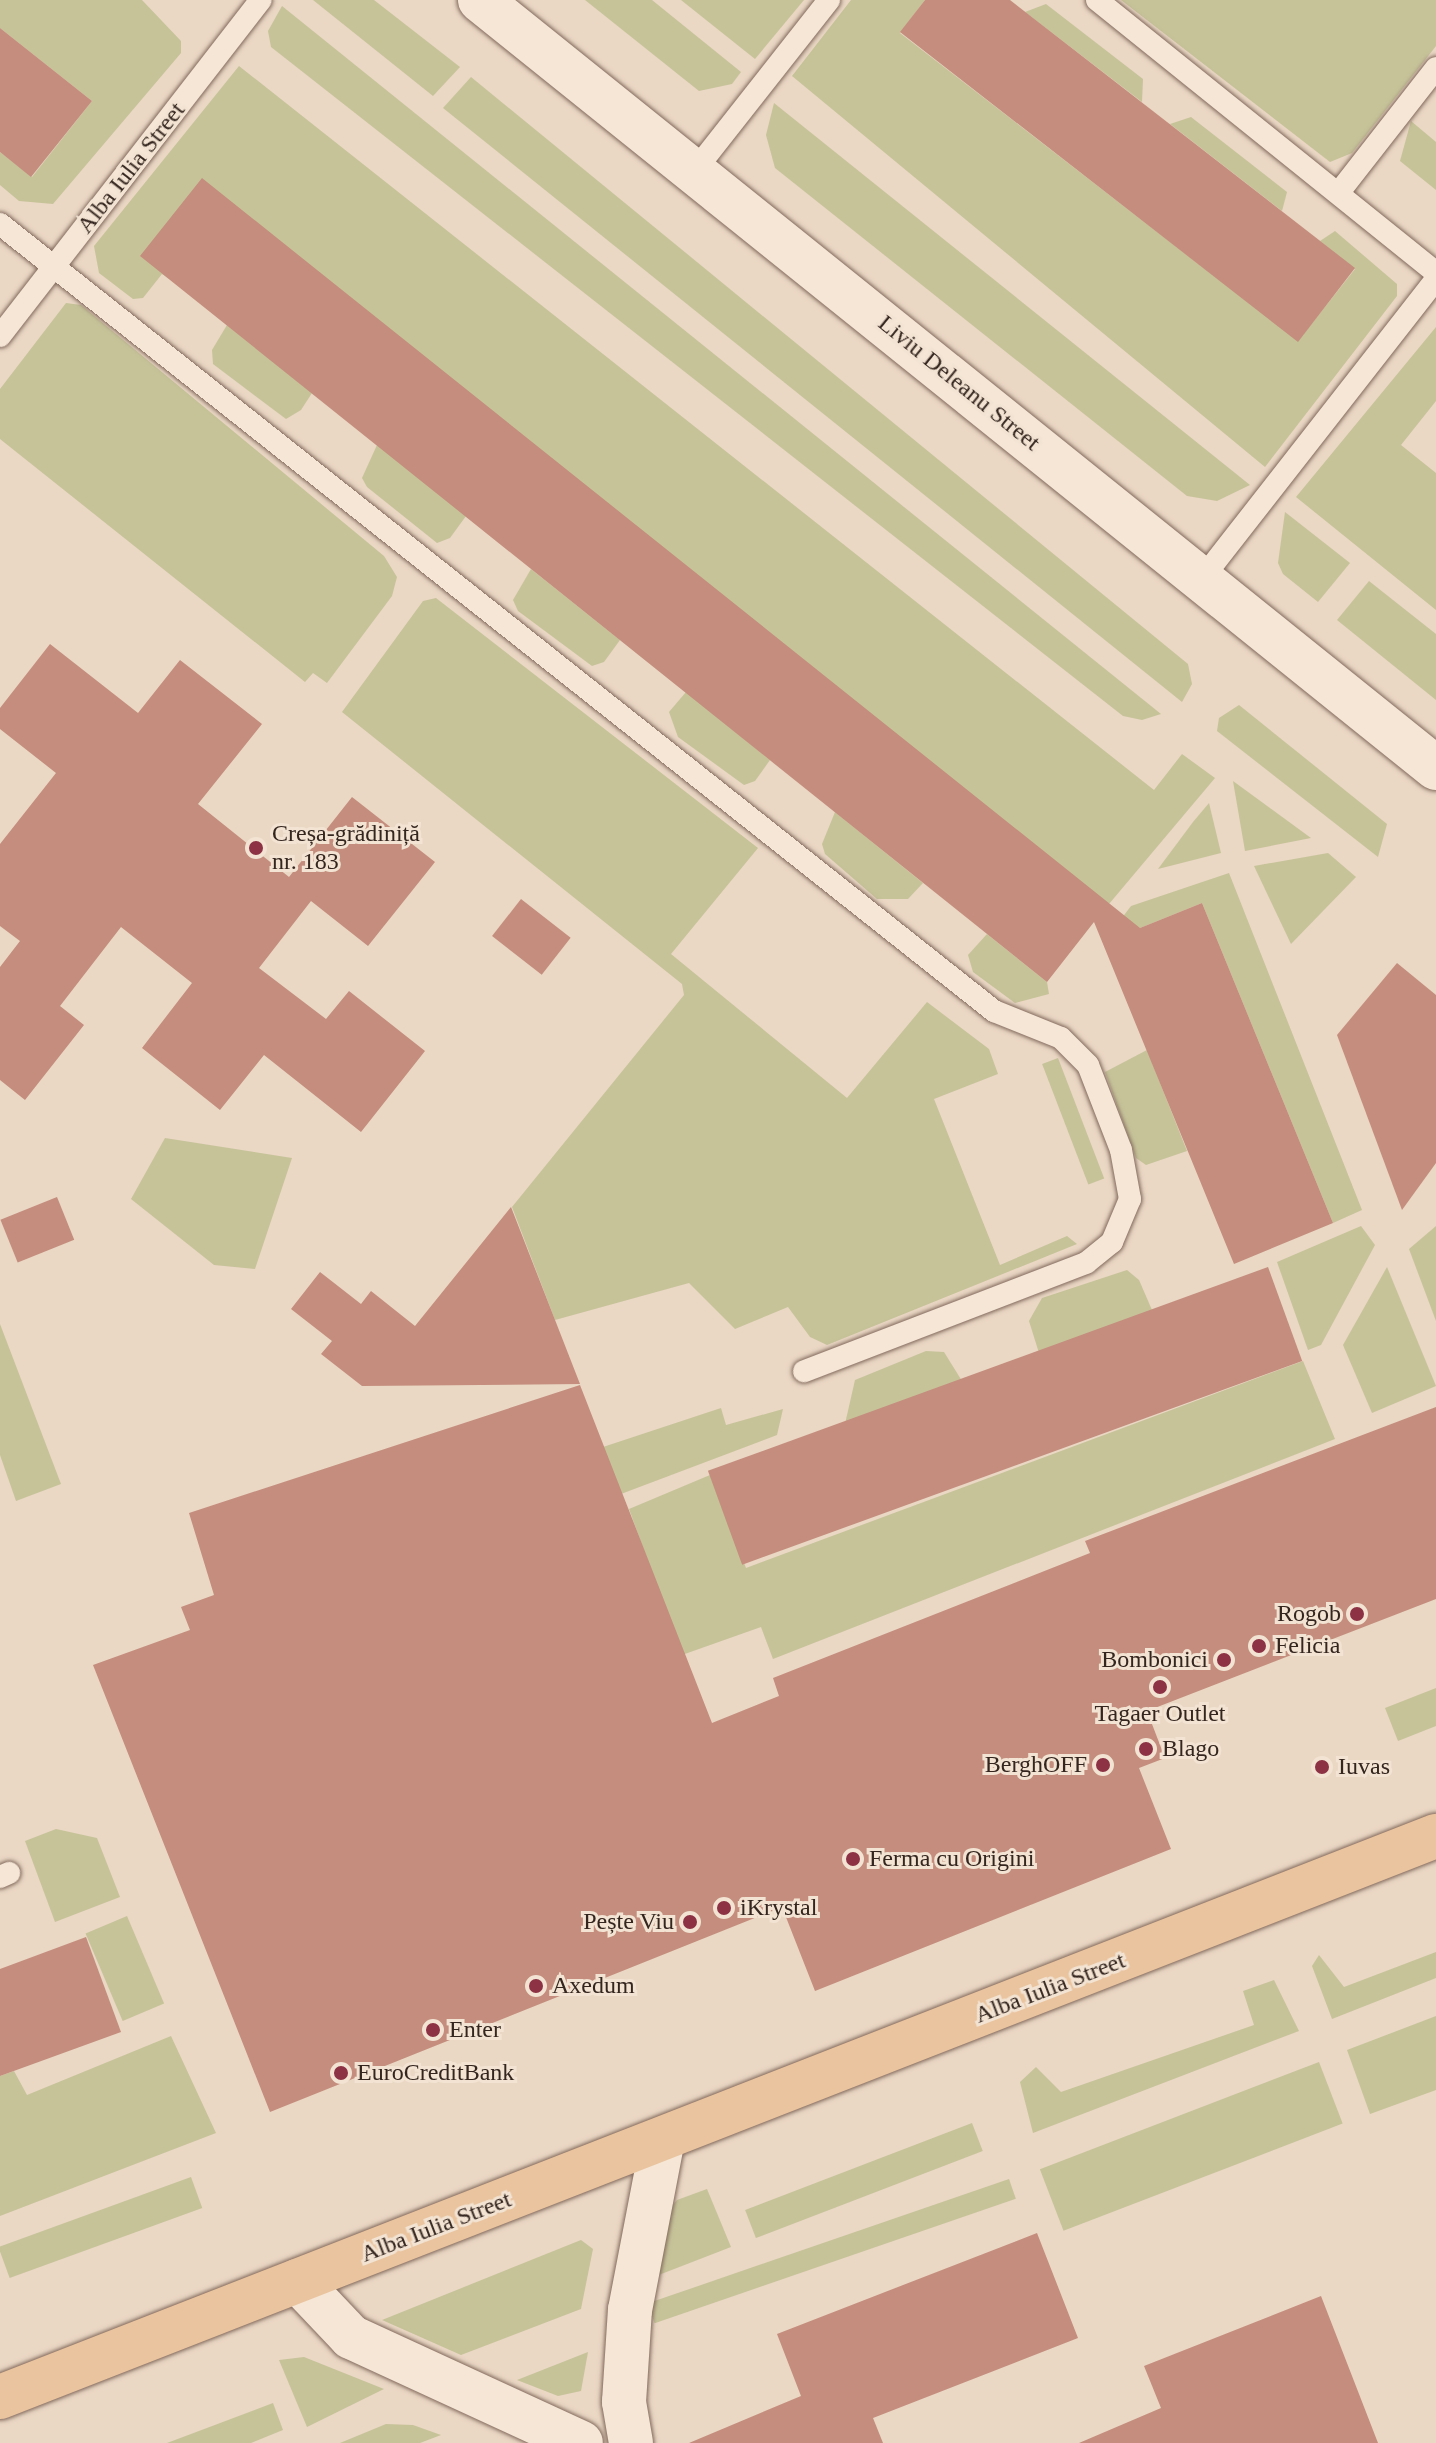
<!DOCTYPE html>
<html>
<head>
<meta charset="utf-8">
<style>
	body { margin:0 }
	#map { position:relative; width:1436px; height:2443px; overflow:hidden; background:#ead7c4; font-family:"Times New Roman",serif }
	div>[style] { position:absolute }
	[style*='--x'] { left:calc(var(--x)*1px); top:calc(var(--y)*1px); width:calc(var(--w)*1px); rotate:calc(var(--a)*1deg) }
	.green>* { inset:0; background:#c6c399; transform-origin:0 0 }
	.building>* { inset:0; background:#c48d7d; transform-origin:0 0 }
	.roads { filter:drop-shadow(0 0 2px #82695c) drop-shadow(0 0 2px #82695c) }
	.service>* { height:22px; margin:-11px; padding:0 11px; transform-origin:11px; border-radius:11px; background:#f5e6d6 }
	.minor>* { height:44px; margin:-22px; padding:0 22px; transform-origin:22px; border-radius:22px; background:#f5e6d6 }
	.secondary>* { height:44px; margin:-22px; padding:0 22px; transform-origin:22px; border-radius:22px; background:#f5e6d6 }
	.primary>* { height:44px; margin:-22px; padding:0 22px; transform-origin:22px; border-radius:22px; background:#eac49f }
	.dots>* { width:22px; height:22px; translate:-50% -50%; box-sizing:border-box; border:4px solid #f2e3d2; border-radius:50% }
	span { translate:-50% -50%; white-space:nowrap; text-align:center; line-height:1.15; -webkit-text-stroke:6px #f2e3d2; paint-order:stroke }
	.street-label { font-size:24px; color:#34251f }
	.poi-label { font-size:24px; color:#34251f }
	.left { translate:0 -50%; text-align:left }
	.right { translate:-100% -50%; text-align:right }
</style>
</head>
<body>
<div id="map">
	<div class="green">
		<i style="clip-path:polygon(0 0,142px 0,181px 41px,181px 53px,53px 204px,19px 201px,0 185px,0 152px,32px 177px,92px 101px,0 28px)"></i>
		<i style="clip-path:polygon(313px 0,374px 0,460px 67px,433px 96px)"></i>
		<i style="clip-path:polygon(585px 0,652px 0,741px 72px,732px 84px,699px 91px)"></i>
		<i style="clip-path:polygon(681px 0,804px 0,755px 59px)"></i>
		<i style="clip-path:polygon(851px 0,925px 0,900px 33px,1298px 341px,1355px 269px,1320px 241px,1335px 231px,1397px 284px,1397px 296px,1265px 467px,792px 76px)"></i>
		<i style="clip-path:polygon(1121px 0,1436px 0,1436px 46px,1352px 153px,1330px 162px)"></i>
		<i style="clip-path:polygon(1046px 4px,1143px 79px,1142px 102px,1025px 12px)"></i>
		<i style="clip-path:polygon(282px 6px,1161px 714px,1142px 720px,1123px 716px,271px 47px,268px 31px)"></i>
		<i style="clip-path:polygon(239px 66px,1154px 790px,1182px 754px,1215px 778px,1109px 904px,162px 274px,143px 298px,133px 299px,99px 273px,94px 246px)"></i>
		<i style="clip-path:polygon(471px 77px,1188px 664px,1192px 684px,1182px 702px,443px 108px)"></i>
		<i style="clip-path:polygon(774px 103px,1250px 485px,1217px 501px,1187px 496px,775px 168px,766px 135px)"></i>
		<i style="clip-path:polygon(1191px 117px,1287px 192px,1282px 211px,1170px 124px)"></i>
		<i style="clip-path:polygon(1411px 121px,1436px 142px,1436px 190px,1400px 161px)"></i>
		<i style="clip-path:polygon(66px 303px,81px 305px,384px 556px,397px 577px,392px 596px,327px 683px,313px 673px,305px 682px,0 439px,0 389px)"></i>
		<i style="clip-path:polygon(227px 325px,312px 393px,301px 410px,286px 419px,213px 364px,212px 350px)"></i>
		<i style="clip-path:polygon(1436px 327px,1436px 401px,1401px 445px,1436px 473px,1436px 610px,1296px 497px)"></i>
		<i style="clip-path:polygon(377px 445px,466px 516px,450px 538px,437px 543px,367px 487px,362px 478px)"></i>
		<i style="clip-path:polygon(1285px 512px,1350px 563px,1318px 602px,1283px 574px,1278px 563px)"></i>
		<i style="clip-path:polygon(531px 569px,620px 640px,604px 662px,592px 666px,518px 611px,513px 600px)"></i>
		<i style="clip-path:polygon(1369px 581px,1436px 634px,1436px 700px,1337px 620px)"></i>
		<i style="clip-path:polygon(436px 598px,758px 848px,671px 954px,847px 1098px,927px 1002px,989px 1049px,998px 1074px,934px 1099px,1000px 1265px,1067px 1236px,1077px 1244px,827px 1345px,810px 1337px,788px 1307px,735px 1329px,689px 1283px,555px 1320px,512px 1207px,684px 995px,682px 984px,342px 712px,423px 601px)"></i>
		<i style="clip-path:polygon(686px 692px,770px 760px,755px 781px,744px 785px,678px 737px,669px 712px)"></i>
		<i style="clip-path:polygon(1239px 705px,1387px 824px,1378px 857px,1217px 731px,1219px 718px)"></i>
		<i style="clip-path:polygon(1233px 781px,1311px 838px,1245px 851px)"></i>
		<i style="clip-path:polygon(1209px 803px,1221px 853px,1158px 869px,1193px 822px)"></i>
		<i style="clip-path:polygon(835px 812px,923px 883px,908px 899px,877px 899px,825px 854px,822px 844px)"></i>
		<i style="clip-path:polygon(1328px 853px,1356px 877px,1291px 944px,1254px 866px)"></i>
		<i style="clip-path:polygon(1229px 873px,1362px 1210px,1333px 1223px,1202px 903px,1103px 943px,1131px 906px)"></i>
		<i style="clip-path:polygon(987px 934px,1047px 982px,1049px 994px,1015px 1003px,973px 972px,968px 955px)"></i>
		<i style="clip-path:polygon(1147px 1050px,1187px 1151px,1146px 1165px,1136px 1158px,1105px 1072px)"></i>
		<i style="left:1058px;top:1058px;width:129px;height:17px;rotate:69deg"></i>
		<i style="clip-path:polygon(165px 1138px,292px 1158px,255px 1269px,214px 1265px,131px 1199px)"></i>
		<i style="clip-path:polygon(1361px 1226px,1375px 1245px,1321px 1345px,1308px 1350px,1277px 1262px)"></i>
		<i style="clip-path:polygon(1436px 1226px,1436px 1321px,1409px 1249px)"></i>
		<i style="clip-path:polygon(1387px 1267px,1436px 1386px,1372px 1413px,1343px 1345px)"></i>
		<i style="clip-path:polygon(1127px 1270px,1139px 1280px,1152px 1310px,1039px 1353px,1029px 1321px,1042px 1298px)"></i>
		<i style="clip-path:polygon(0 1324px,61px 1484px,16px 1501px,0 1455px)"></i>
		<i style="clip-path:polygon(926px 1351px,944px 1352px,962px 1381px,845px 1424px,855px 1380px)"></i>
		<i style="clip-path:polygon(1303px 1361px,1335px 1439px,773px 1659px,761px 1627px,682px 1655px,629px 1509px,710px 1475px,746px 1568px)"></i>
		<i style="clip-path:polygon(721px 1408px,726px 1425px,783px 1409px,777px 1435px,621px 1494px,603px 1447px)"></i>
		<i style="clip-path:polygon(1436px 1688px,1436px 1726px,1398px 1741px,1385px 1708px)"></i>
		<i style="clip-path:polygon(56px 1829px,97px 1838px,120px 1897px,55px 1922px,25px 1841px)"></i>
		<i style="left:127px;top:1916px;width:95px;height:45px;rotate:67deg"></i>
		<i style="clip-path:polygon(1436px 1952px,1436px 1978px,1332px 2019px,1312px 1966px,1319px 1955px,1344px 1987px)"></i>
		<i style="clip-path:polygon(1274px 1980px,1299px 2031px,1033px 2133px,1020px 2082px,1036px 2067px,1061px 2092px,1254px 2025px,1243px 1991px)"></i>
		<i style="clip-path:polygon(1436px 2016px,1436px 2090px,1370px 2114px,1347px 2050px)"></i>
		<i style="clip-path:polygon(171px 2036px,216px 2133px,0 2216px,0 2076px,14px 2071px,27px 2095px)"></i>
		<i style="left:1319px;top:2062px;width:66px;height:299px;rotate:69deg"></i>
		<i style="left:972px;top:2123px;width:30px;height:243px;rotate:69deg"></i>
		<i style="left:191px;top:2177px;width:33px;height:205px;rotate:70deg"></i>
		<i style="left:1009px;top:2179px;width:21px;height:382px;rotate:71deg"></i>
		<i style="clip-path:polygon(707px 2189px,731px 2247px,651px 2278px,666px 2213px,677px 2200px)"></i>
		<i style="clip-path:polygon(581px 2240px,593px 2249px,581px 2309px,461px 2355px,382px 2320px)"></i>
		<i style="clip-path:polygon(588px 2352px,581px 2391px,558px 2396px,517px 2380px)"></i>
		<i style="clip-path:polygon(304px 2357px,384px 2389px,307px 2427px,279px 2360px)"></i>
		<i style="clip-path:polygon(273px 2403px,283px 2430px,251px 2443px,167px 2443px)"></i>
		<i style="clip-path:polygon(386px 2424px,413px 2425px,441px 2435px,420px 2443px,340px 2443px)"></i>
	</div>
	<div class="building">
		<i style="clip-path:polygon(925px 0,1010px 0,1355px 268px,1298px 342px,900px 32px)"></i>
		<i style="clip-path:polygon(0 28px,92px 101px,31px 177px,0 152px)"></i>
		<i style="clip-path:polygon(202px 178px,1140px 928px,1202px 903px,1333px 1223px,1234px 1264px,1094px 922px,1047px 982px,140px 256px)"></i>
		<i style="clip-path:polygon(50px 644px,138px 713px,180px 660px,262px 724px,198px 804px,289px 877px,352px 797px,435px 862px,368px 946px,311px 901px,259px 968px,326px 1019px,349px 991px,425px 1051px,361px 1132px,264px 1055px,220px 1110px,142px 1048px,192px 983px,121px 927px,60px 1006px,84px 1025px,25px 1100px,0 1080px,0 967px,20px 941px,0 926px,0 844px,56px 773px,0 729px,0 708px)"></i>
		<i style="left:521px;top:899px;width:63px;height:47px;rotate:38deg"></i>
		<i style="clip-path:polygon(1397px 963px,1436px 995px,1436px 1163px,1402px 1210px,1337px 1035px)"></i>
		<i style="left:57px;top:1197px;width:46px;height:61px;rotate:68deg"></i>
		<i style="clip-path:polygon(511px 1207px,580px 1384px,362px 1386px,321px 1354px,332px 1341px,291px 1309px,320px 1272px,361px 1304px,371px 1291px,415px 1326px)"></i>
		<i style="left:1268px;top:1267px;width:100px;height:596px;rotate:70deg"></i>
		<i style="clip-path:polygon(580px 1385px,712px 1723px,779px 1696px,773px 1678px,1090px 1553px,1085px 1541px,1436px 1407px,1436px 1599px,1147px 1711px,1165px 1758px,1139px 1768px,1171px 1849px,815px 1991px,782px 1907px,270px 2112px,93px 1665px,190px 1630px,181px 1607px,214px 1595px,189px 1513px)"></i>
		<i style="clip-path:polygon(86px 1937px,121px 2032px,0 2076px,0 1969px)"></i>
		<i style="clip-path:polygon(1037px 2233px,1078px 2338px,873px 2418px,883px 2443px,689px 2443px,801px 2396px,777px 2334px)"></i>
		<i style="clip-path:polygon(1321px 2296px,1378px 2443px,1079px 2443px,1161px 2408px,1144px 2366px)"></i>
	</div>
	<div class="roads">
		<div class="service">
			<i style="--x:1097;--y:0;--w:435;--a:38.8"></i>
			<i style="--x:696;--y:169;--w:215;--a:-51.8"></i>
			<i style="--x:1340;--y:191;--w:156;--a:-52"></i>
			<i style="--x:0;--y:224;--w:1268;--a:38.37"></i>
			<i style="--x:994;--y:1011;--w:72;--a:21.9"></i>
			<i style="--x:1061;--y:1038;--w:38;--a:45"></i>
			<i style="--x:1088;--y:1065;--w:91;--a:68.8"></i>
			<i style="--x:1121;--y:1150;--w:50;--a:79.6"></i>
			<i style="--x:1130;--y:1199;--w:47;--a:112.7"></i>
			<i style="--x:1112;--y:1242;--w:33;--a:141"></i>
			<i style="--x:1086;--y:1263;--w:302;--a:159"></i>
			<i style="--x:0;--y:336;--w:425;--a:-52.2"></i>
			<i style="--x:1201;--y:580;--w:382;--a:-52"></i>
			<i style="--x:0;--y:1877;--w:10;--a:-24"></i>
		</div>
		<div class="minor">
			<i style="--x:298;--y:2281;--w:77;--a:46.6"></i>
			<i style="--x:351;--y:2337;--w:253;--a:24.7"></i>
			<i style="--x:631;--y:2443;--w:42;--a:-99.7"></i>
			<i style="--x:624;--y:2402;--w:92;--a:-86.3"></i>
			<i style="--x:630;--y:2310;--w:174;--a:-79.1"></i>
		</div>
		<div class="secondary">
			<i style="--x:480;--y:0;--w:1226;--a:38.78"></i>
		</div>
		<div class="primary">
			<i style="--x:0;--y:2397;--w:1542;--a:-21.34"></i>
		</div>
	</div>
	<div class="dots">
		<i style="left:256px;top:848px;background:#8c3244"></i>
		<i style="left:1357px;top:1614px;background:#8c3244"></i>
		<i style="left:1259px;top:1646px;background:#8c3244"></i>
		<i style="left:1224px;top:1660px;background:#8c3244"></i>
		<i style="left:1160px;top:1687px;background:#8c3244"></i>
		<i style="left:1146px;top:1749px;background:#8c3244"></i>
		<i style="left:1103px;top:1765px;background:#8c3244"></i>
		<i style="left:1322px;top:1767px;background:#8c3244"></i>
		<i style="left:853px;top:1859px;background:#8c3244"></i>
		<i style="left:724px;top:1908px;background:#8c3244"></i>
		<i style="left:690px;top:1922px;background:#8c3244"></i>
		<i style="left:536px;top:1986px;background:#8c3244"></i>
		<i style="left:433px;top:2030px;background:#8c3244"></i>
		<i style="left:341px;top:2073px;background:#8c3244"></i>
	</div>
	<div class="street-label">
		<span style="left:131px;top:168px;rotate:-52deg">Alba Iulia Street</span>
		<span style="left:959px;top:383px;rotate:39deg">Liviu Deleanu Street</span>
		<span style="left:1050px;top:1988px;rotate:-21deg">Alba Iulia Street</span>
		<span style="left:436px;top:2227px;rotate:-21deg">Alba Iulia Street</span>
	</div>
	<div class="poi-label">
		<span class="left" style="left:272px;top:848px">Creșa-grădiniță<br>nr. 183</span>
		<span class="right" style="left:1341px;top:1614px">Rogob</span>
		<span class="left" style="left:1275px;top:1646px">Felicia</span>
		<span class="right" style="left:1208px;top:1660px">Bombonici</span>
		<span style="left:1160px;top:1714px">Tagaer Outlet</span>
		<span class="left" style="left:1162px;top:1749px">Blago</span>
		<span class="right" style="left:1087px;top:1765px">BerghOFF</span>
		<span class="left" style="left:1338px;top:1767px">Iuvas</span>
		<span class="left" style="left:869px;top:1859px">Ferma cu Origini</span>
		<span class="left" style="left:740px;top:1908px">iKrystal</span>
		<span class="right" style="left:674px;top:1922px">Pește Viu</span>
		<span class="left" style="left:552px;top:1986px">Axedum</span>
		<span class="left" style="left:449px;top:2030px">Enter</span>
		<span class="left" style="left:357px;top:2073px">EuroCreditBank</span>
	</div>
</div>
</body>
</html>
